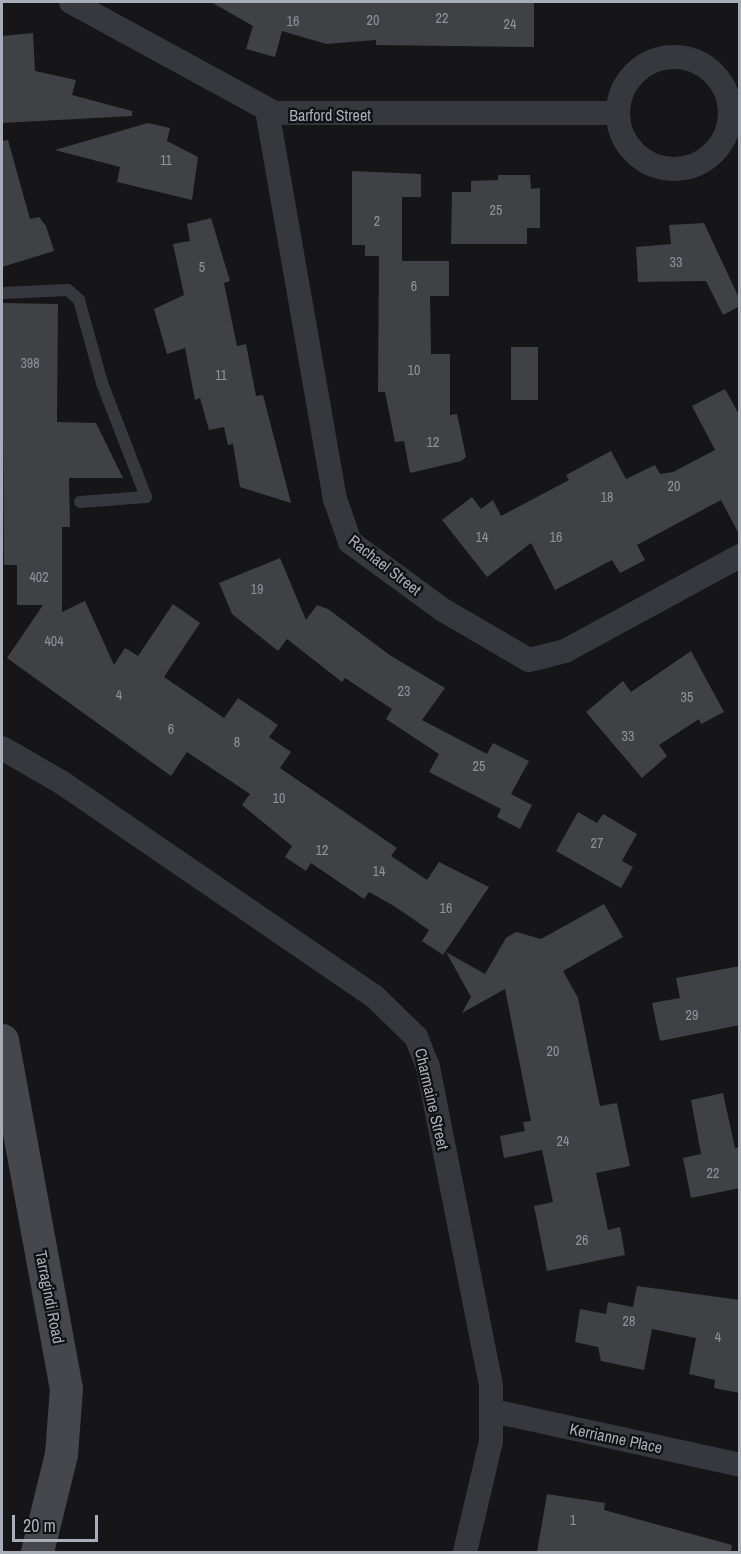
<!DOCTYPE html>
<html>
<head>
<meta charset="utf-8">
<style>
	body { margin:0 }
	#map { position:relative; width:741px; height:1554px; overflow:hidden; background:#161618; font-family:"Archivo Narrow",sans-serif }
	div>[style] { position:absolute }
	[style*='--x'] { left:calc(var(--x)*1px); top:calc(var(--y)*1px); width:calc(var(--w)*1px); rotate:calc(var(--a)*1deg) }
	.building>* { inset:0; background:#404145; transform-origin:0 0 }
	.lane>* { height:12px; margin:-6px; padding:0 6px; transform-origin:6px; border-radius:6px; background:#37383d }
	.street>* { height:24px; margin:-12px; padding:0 12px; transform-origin:12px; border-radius:12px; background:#37383d }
	.street>.ring { margin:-12px; padding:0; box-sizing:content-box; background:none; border:24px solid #37383d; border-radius:50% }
	.secondary>* { height:33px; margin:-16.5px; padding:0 16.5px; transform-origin:16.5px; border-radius:16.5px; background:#45474d }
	span { translate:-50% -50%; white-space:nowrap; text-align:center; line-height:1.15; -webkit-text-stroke:4.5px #111113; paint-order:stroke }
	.number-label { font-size:14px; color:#8e929b }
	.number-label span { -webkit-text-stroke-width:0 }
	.street-label { font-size:16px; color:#a8adb8 }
	.frame { position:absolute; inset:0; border:3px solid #a8adb8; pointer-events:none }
	.scale { position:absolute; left:12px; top:1515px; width:86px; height:27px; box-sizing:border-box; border:3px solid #a8adb8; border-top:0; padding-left:8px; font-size:18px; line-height:21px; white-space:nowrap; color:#a8adb8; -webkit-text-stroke:4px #111113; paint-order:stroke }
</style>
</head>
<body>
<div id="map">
	<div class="building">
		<i style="clip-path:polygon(211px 2px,534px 2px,534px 47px,376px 45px,376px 40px,326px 44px,282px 31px,275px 57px,246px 49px,253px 26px)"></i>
		<i style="clip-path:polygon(33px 33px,35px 71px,76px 80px,72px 95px,132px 111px,132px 116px,2px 123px,2px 36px)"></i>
		<i style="clip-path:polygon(148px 123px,170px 128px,167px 141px,198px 157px,192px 200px,117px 182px,120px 167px,55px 150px)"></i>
		<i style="clip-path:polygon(8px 140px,30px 219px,39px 217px,46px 226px,54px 251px,2px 267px,2px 141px)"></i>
		<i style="clip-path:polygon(352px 171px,421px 174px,421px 197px,402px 197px,402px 261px,449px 261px,449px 296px,430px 296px,431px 354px,450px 354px,450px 415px,457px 414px,466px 457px,461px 461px,410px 473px,404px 441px,395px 442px,385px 392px,378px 392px,379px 256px,365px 256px,365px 245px,352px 245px)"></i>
		<i style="clip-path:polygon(498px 175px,530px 175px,531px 189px,540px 188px,540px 228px,527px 228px,527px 244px,451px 244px,452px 192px,471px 192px,471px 181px,498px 180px)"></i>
		<i style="clip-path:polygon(211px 218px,230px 281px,224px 283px,237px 346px,246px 344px,256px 396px,263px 395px,291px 503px,240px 487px,233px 444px,228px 445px,224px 427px,209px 430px,200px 398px,195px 400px,185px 348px,167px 354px,154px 309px,184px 295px,173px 244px,190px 241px,187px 224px)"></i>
		<i style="clip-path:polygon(704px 223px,740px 300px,740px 306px,723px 315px,706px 281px,638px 282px,636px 247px,671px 244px,669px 225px)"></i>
		<i style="clip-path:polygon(2px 303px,58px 304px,57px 422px,96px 423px,123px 478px,69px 478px,70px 527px,62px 527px,62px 612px,85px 601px,114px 665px,125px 648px,138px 656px,173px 604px,200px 623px,164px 677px,224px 718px,238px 698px,278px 725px,269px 737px,291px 752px,280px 768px,397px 848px,391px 856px,427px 880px,439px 862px,489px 887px,443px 955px,422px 941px,429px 930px,394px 906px,369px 892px,364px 899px,311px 863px,306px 871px,285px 857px,292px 846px,242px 805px,250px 794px,187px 752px,171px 776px,7px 658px,43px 605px,17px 605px,17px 565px,4px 565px)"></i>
		<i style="left:511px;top:347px;width:27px;height:53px"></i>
		<i style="clip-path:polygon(725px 389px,740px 416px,740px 536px,721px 500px,637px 545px,645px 560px,620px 573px,612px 560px,555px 590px,531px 543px,487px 577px,442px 520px,472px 497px,481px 509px,493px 500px,501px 516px,569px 480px,566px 475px,611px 451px,626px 479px,655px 465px,660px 474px,673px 472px,715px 450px,692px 406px)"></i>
		<i style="clip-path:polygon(280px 558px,306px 620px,317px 605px,328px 609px,391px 656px,445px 688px,422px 720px,487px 754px,493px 743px,529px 761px,511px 794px,532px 805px,520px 829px,497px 817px,501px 809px,429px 772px,439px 754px,386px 719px,392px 709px,345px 678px,342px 682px,287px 639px,278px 651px,232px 614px,219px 583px)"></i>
		<i style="clip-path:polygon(691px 651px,724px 712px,701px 724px,699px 719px,659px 745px,667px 756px,642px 778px,586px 712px,623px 681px,631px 692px)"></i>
		<i style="clip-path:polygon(578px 812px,597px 823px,603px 814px,637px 834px,622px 861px,633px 867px,621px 888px,556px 851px)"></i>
		<i style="clip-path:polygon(604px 904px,623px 937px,563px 971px,578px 998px,600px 1106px,617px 1103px,630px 1166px,596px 1173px,608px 1230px,620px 1227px,625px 1255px,547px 1271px,534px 1206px,553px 1202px,542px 1150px,504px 1158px,500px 1136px,525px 1131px,523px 1122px,531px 1121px,505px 989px,462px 1013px,471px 997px,446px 952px,485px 974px,506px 938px,516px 932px,541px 939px)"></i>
		<i style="clip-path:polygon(740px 966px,740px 1025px,660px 1041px,652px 1003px,680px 998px,676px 978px)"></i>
		<i style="clip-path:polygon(723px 1093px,735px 1148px,740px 1147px,740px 1188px,691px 1198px,683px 1158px,701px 1154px,691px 1100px)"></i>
		<i style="clip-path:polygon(637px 1286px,740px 1300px,740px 1393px,714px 1388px,715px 1380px,689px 1374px,696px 1338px,652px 1329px,644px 1370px,601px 1361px,598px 1347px,575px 1342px,580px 1309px,606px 1314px,608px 1302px,633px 1307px)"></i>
		<i style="clip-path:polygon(547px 1494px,605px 1503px,604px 1510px,732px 1545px,731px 1552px,537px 1552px)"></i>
	</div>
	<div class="lane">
		<i style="--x:2;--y:293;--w:66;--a:-2.6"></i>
		<i style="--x:68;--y:290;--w:15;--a:42"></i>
		<i style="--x:79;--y:300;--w:86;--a:74.5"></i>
		<i style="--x:102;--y:383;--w:122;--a:68.9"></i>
		<i style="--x:146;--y:497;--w:66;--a:175.7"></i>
	</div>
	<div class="street">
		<i style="--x:71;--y:2;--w:232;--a:28.6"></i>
		<i style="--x:275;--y:113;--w:343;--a:0"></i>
		<i class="ring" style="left:618px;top:57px;width:88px;height:88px"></i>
		<i style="--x:267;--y:110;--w:395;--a:80.1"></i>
		<i style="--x:335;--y:499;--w:46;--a:70.8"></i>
		<i style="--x:350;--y:542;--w:115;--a:36.2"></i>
		<i style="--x:443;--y:610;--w:99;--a:30.2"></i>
		<i style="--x:529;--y:660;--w:37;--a:-14"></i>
		<i style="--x:565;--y:651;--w:199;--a:-28.5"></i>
		<i style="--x:2;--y:748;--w:68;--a:30"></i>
		<i style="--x:61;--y:782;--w:379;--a:34.4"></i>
		<i style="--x:374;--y:996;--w:59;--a:44.3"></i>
		<i style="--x:416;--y:1037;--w:32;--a:68"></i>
		<i style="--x:428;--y:1067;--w:325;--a:78.8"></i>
		<i style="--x:491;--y:1386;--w:55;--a:90"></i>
		<i style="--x:491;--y:1441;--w:114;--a:103.2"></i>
		<i style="--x:493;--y:1411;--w:253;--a:12.3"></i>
	</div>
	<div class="secondary">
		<i style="--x:2;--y:1040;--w:354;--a:79.6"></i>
		<i style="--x:66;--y:1388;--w:66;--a:94.3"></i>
		<i style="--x:61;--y:1454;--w:101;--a:103.8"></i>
	</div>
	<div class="number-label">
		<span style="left:442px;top:18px">22</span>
		<span style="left:373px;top:20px">20</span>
		<span style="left:293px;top:21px">16</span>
		<span style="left:510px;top:24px">24</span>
		<span style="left:166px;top:160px">11</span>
		<span style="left:496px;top:210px">25</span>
		<span style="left:377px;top:221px">2</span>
		<span style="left:676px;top:262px">33</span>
		<span style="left:202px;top:267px">5</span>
		<span style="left:414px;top:286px">6</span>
		<span style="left:30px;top:363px">398</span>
		<span style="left:414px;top:370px">10</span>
		<span style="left:221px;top:375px">11</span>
		<span style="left:433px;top:442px">12</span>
		<span style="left:674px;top:486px">20</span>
		<span style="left:607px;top:497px">18</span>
		<span style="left:482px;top:537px">14</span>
		<span style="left:556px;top:537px">16</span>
		<span style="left:39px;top:577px">402</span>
		<span style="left:257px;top:589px">19</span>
		<span style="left:54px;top:641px">404</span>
		<span style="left:404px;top:691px">23</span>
		<span style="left:119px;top:695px">4</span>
		<span style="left:687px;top:697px">35</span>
		<span style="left:171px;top:729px">6</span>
		<span style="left:628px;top:736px">33</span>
		<span style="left:237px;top:742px">8</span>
		<span style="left:479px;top:766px">25</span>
		<span style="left:279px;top:798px">10</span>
		<span style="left:597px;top:843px">27</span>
		<span style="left:322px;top:850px">12</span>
		<span style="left:379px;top:871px">14</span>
		<span style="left:446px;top:908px">16</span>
		<span style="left:692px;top:1015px">29</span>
		<span style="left:553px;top:1051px">20</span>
		<span style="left:563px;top:1141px">24</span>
		<span style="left:713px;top:1173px">22</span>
		<span style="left:582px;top:1240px">26</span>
		<span style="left:629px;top:1321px">28</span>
		<span style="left:718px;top:1337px">4</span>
		<span style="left:573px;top:1520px">1</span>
	</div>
	<div class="street-label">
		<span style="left:330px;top:115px">Barford Street</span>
		<span style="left:385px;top:565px;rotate:38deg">Rachael Street</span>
		<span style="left:432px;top:1099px;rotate:77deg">Charmaine Street</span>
		<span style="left:50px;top:1297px;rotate:79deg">Tarragindi Road</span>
		<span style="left:616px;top:1438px;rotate:12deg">Kerrianne Place</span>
	</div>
	<div class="frame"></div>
	<div class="scale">20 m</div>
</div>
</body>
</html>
